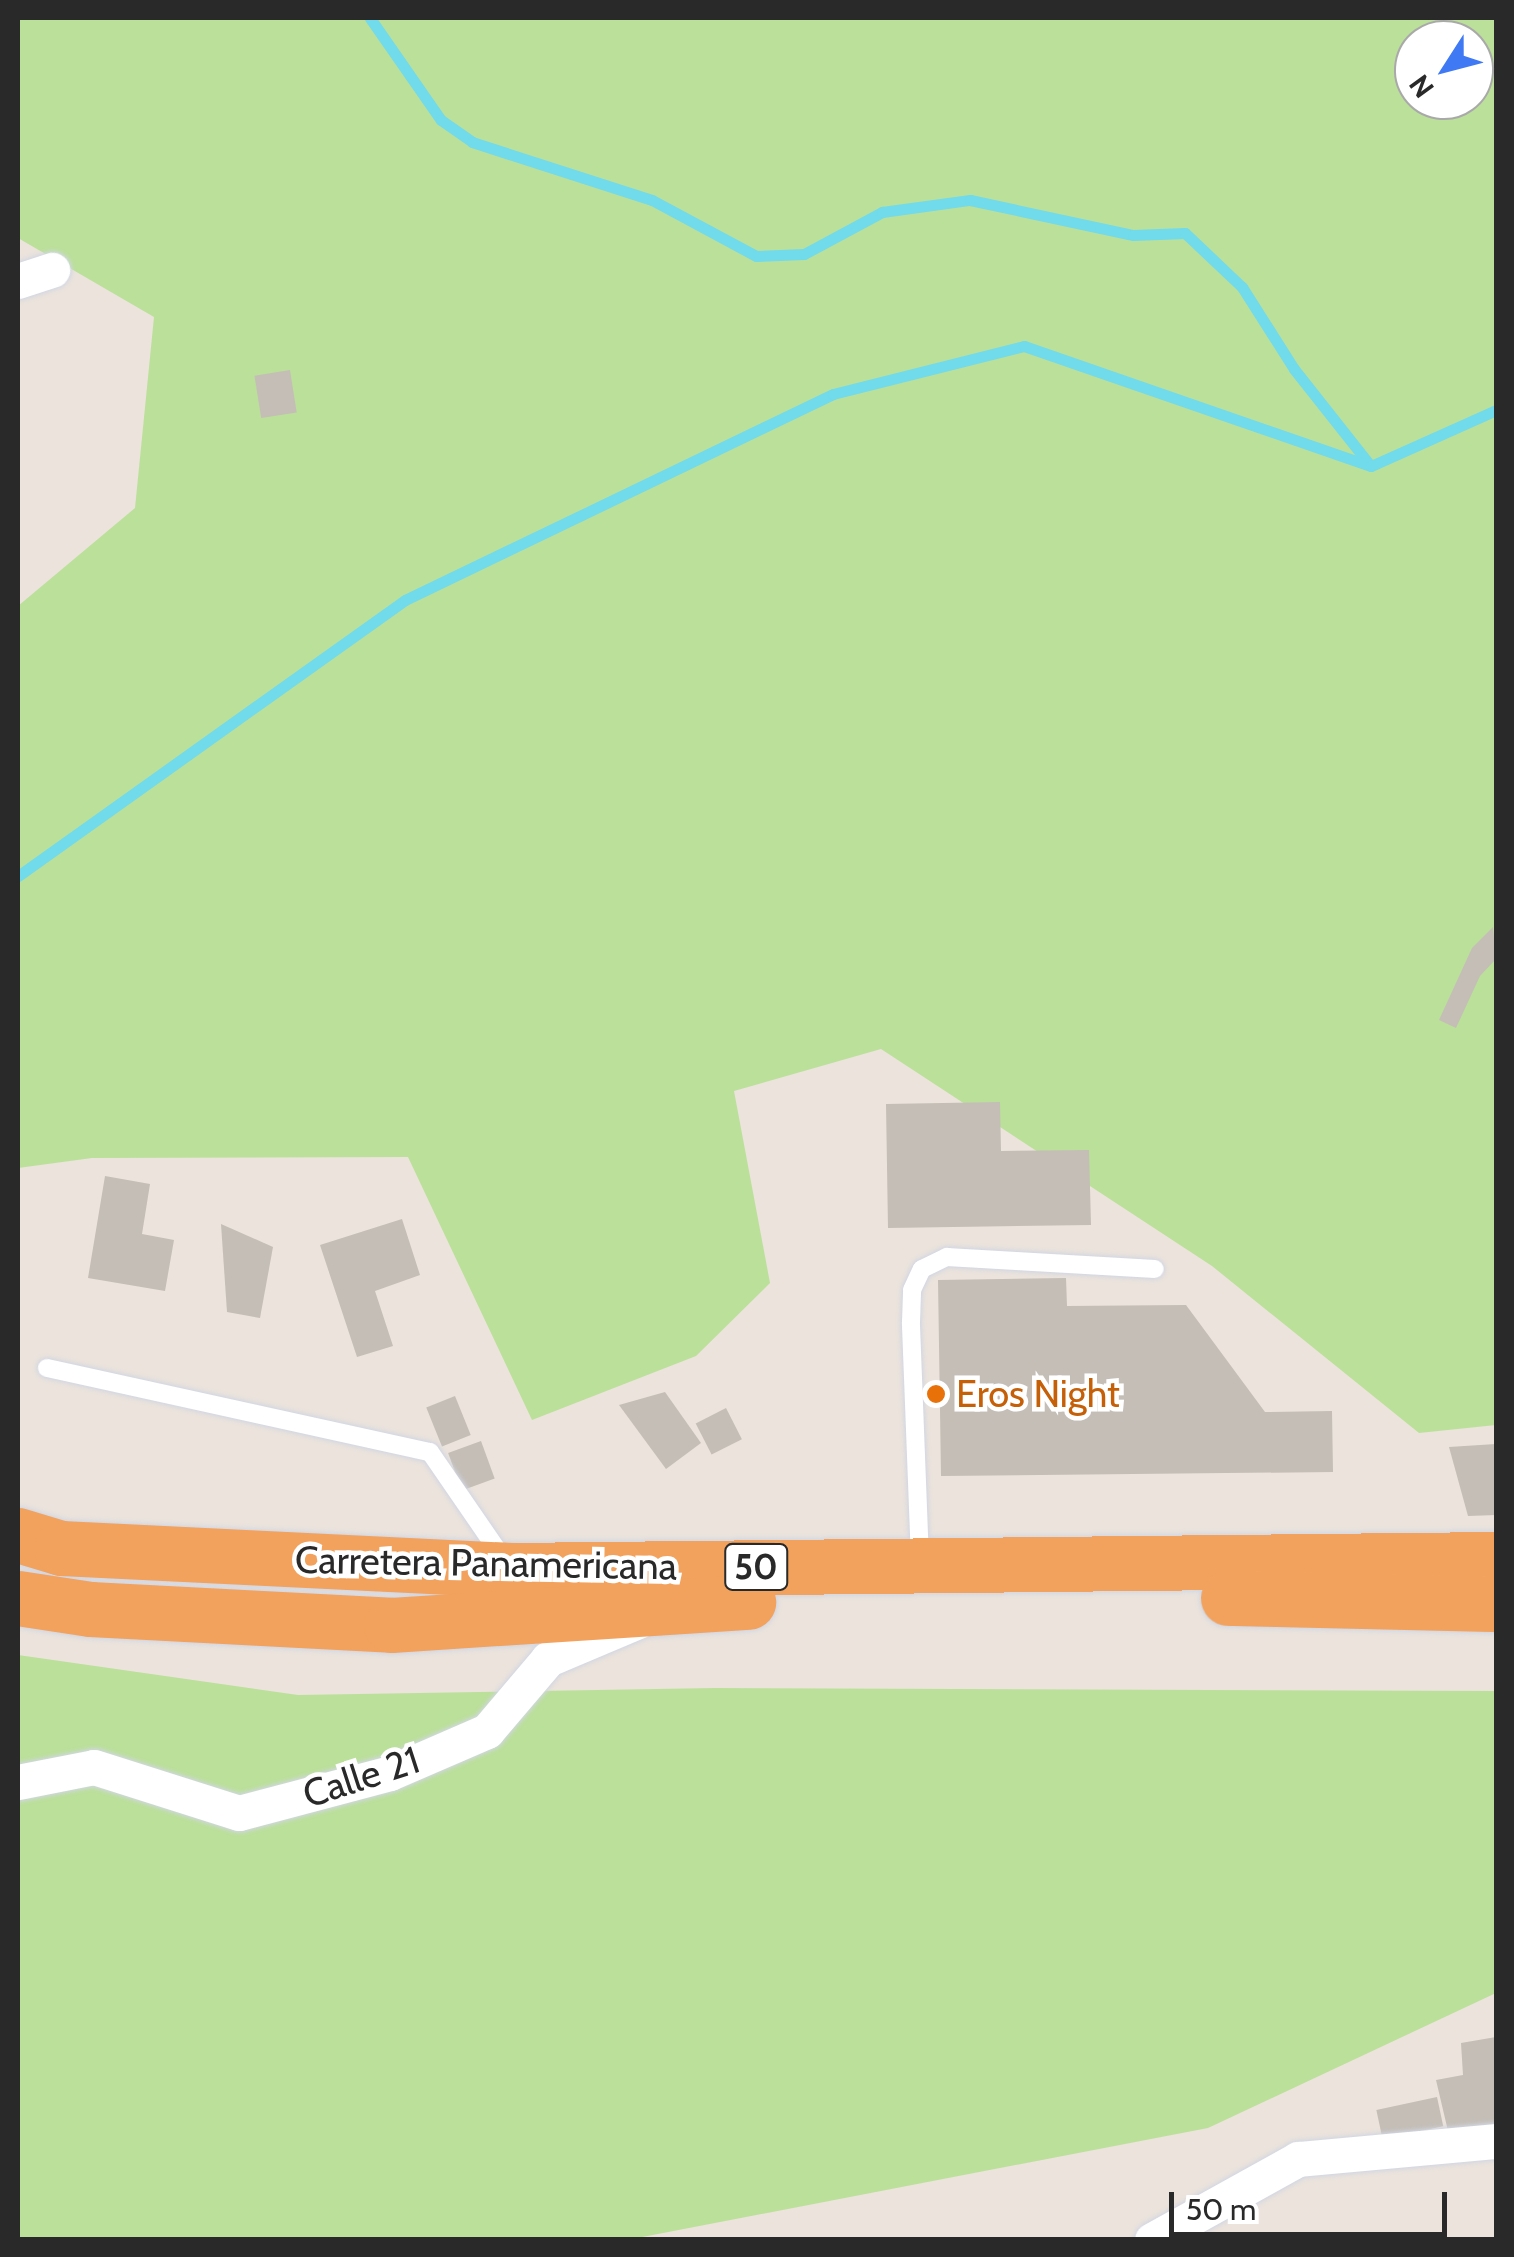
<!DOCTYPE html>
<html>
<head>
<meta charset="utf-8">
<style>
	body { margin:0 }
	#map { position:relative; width:1514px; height:2257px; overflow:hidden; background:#ebe3dc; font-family:Cabin,sans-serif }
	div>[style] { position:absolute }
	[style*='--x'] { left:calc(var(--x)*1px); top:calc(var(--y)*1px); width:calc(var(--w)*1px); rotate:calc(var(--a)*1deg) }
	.green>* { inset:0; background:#bbe09a }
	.stream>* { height:11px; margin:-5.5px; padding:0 5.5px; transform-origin:5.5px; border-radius:5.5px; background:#71daeb }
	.building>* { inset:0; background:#c4beb7; transform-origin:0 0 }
	.roads { filter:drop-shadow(0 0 2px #d1d6e2) drop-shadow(0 0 2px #d1d6e2) }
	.service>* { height:18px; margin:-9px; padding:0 9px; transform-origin:9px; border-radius:9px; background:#fff }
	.minor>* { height:35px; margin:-17.5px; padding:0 17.5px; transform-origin:17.5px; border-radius:17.5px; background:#fff }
	.trunk>* { height:55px; margin:-27.5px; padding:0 27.5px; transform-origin:27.5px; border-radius:27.5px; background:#f2a25c }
	.dots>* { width:28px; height:28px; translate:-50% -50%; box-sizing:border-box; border:5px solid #fff; border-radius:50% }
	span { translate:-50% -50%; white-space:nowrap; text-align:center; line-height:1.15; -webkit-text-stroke:9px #fff; paint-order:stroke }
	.shield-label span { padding:2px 8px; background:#fff; border:2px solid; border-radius:8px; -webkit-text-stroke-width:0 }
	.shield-label { font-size:35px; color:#292929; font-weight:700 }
	.food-label { font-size:38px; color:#c56008 }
	.left { translate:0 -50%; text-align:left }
	.street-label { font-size:38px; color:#292929 }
	.frame { position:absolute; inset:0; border:20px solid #292929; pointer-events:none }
	.north { position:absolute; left:1394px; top:20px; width:100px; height:100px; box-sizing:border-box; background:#fff; border:2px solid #a9a9a9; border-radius:50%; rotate:234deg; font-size:28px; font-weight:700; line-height:40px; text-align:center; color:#292929 }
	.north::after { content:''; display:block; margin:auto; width:35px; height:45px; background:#4079f4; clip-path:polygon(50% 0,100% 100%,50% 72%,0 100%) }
	.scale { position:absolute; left:1169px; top:2192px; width:278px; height:45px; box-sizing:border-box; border:5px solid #292929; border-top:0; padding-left:12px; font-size:30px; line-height:35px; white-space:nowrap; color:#292929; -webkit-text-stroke:8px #fff; paint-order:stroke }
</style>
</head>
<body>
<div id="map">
	<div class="green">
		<i style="clip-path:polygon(evenodd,18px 18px,1496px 18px,1496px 1425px,1419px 1433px,1212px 1266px,881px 1049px,734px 1091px,770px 1283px,696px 1356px,532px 1420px,408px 1157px,92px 1158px,18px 1168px,18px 606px,135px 508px,154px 317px,18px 238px,18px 18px,1414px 40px,1474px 40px,1474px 100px,1414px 100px,1414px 40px)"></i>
		<i style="clip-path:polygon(18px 1655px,298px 1695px,716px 1688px,1496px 1691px,1496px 1993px,1208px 2128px,632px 2239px,18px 2240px)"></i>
	</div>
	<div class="stream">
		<i style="--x:370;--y:18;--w:124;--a:55.2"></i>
		<i style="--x:441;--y:120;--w:38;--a:35"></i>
		<i style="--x:472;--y:142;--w:189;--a:17.9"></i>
		<i style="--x:652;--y:200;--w:118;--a:28.3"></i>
		<i style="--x:756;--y:256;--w:48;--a:-2.4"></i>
		<i style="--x:804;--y:254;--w:89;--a:-28.3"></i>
		<i style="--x:882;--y:212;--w:89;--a:-7.8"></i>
		<i style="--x:970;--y:200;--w:167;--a:12.1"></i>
		<i style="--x:1133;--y:235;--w:52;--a:-2.2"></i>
		<i style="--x:1185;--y:233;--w:79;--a:43.5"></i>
		<i style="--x:1242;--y:287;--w:97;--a:57.6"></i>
		<i style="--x:1294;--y:369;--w:121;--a:51.7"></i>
		<i style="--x:18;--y:876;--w:475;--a:-35.5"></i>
		<i style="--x:405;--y:600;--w:475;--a:-25.7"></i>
		<i style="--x:833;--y:394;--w:197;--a:-14.1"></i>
		<i style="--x:1024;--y:346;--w:367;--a:19.1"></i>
		<i style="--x:1371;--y:466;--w:137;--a:-24.1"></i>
	</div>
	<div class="building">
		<i style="left:290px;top:370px;width:43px;height:36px;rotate:81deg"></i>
		<i style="clip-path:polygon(1493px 927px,1496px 959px,1480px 976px,1456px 1028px,1439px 1020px,1472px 948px)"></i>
		<i style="clip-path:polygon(1000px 1102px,1001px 1151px,1089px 1150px,1091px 1225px,888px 1228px,886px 1104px)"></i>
		<i style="clip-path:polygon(105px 1176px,150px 1184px,142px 1234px,174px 1240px,165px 1291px,88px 1278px)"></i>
		<i style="clip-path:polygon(402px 1219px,420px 1275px,375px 1291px,393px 1346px,357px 1357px,320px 1245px)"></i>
		<i style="clip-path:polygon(221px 1224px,273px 1247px,260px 1318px,227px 1312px)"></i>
		<i style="clip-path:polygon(1066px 1278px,1067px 1306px,1186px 1305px,1265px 1412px,1332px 1411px,1333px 1472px,941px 1476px,938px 1280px)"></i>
		<i style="clip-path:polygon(665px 1392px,701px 1443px,666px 1469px,619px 1405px)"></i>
		<i style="left:455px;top:1396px;width:42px;height:31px;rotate:68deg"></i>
		<i style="left:726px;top:1408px;width:35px;height:34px;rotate:63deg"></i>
		<i style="left:481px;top:1441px;width:40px;height:35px;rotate:70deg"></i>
		<i style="clip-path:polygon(1496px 1444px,1496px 1515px,1468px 1516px,1449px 1447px)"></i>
		<i style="clip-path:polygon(1496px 2037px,1496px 2126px,1448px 2131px,1436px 2080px,1463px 2075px,1461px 2043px)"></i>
		<i style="left:1437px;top:2097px;width:30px;height:62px;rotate:78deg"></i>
	</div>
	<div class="roads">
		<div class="service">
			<i style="--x:47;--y:1368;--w:392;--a:12.4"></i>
			<i style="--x:430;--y:1452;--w:132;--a:55.5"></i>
			<i style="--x:920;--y:1560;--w:238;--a:-92.2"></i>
			<i style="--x:911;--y:1322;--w:32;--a:-88"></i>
			<i style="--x:912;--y:1290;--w:23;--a:-65"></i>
			<i style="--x:922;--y:1269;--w:28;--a:-26"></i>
			<i style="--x:947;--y:1257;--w:208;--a:3.3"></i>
		</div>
		<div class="minor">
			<i style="--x:18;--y:281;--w:36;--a:-18"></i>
			<i style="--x:18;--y:1782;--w:77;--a:-11.2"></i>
			<i style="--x:94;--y:1767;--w:152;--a:17.6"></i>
			<i style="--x:239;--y:1813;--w:156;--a:-14.8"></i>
			<i style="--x:390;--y:1773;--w:106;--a:-23.4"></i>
			<i style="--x:487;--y:1731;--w:94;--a:-49.7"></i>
			<i style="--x:548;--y:1659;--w:98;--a:-22.9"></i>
			<i style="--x:1152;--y:2240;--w:167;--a:-29"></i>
			<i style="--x:1298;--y:2159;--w:199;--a:-5.2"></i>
		</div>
		<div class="trunk">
			<i style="--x:18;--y:1535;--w:45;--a:16.8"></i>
			<i style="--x:61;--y:1548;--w:451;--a:2.8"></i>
			<i style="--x:511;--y:1570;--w:985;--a:-0.64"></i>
			<i style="--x:18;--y:1598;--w:73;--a:8.7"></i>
			<i style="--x:90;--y:1609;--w:301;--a:3"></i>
			<i style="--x:391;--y:1625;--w:358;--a:-3.7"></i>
			<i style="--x:1228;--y:1598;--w:268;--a:1.3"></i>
		</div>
	</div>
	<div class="dots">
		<i style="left:936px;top:1394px;background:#e8710a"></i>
	</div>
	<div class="shield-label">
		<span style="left:756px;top:1567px">50</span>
	</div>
	<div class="food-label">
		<span class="left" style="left:956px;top:1394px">Eros Night</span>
	</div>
	<div class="street-label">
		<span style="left:486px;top:1563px;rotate:1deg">Carretera Panamericana</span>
		<span style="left:361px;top:1777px;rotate:-18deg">Calle 21</span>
	</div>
	<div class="frame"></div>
	<div class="north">N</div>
	<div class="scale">50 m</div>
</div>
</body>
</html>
